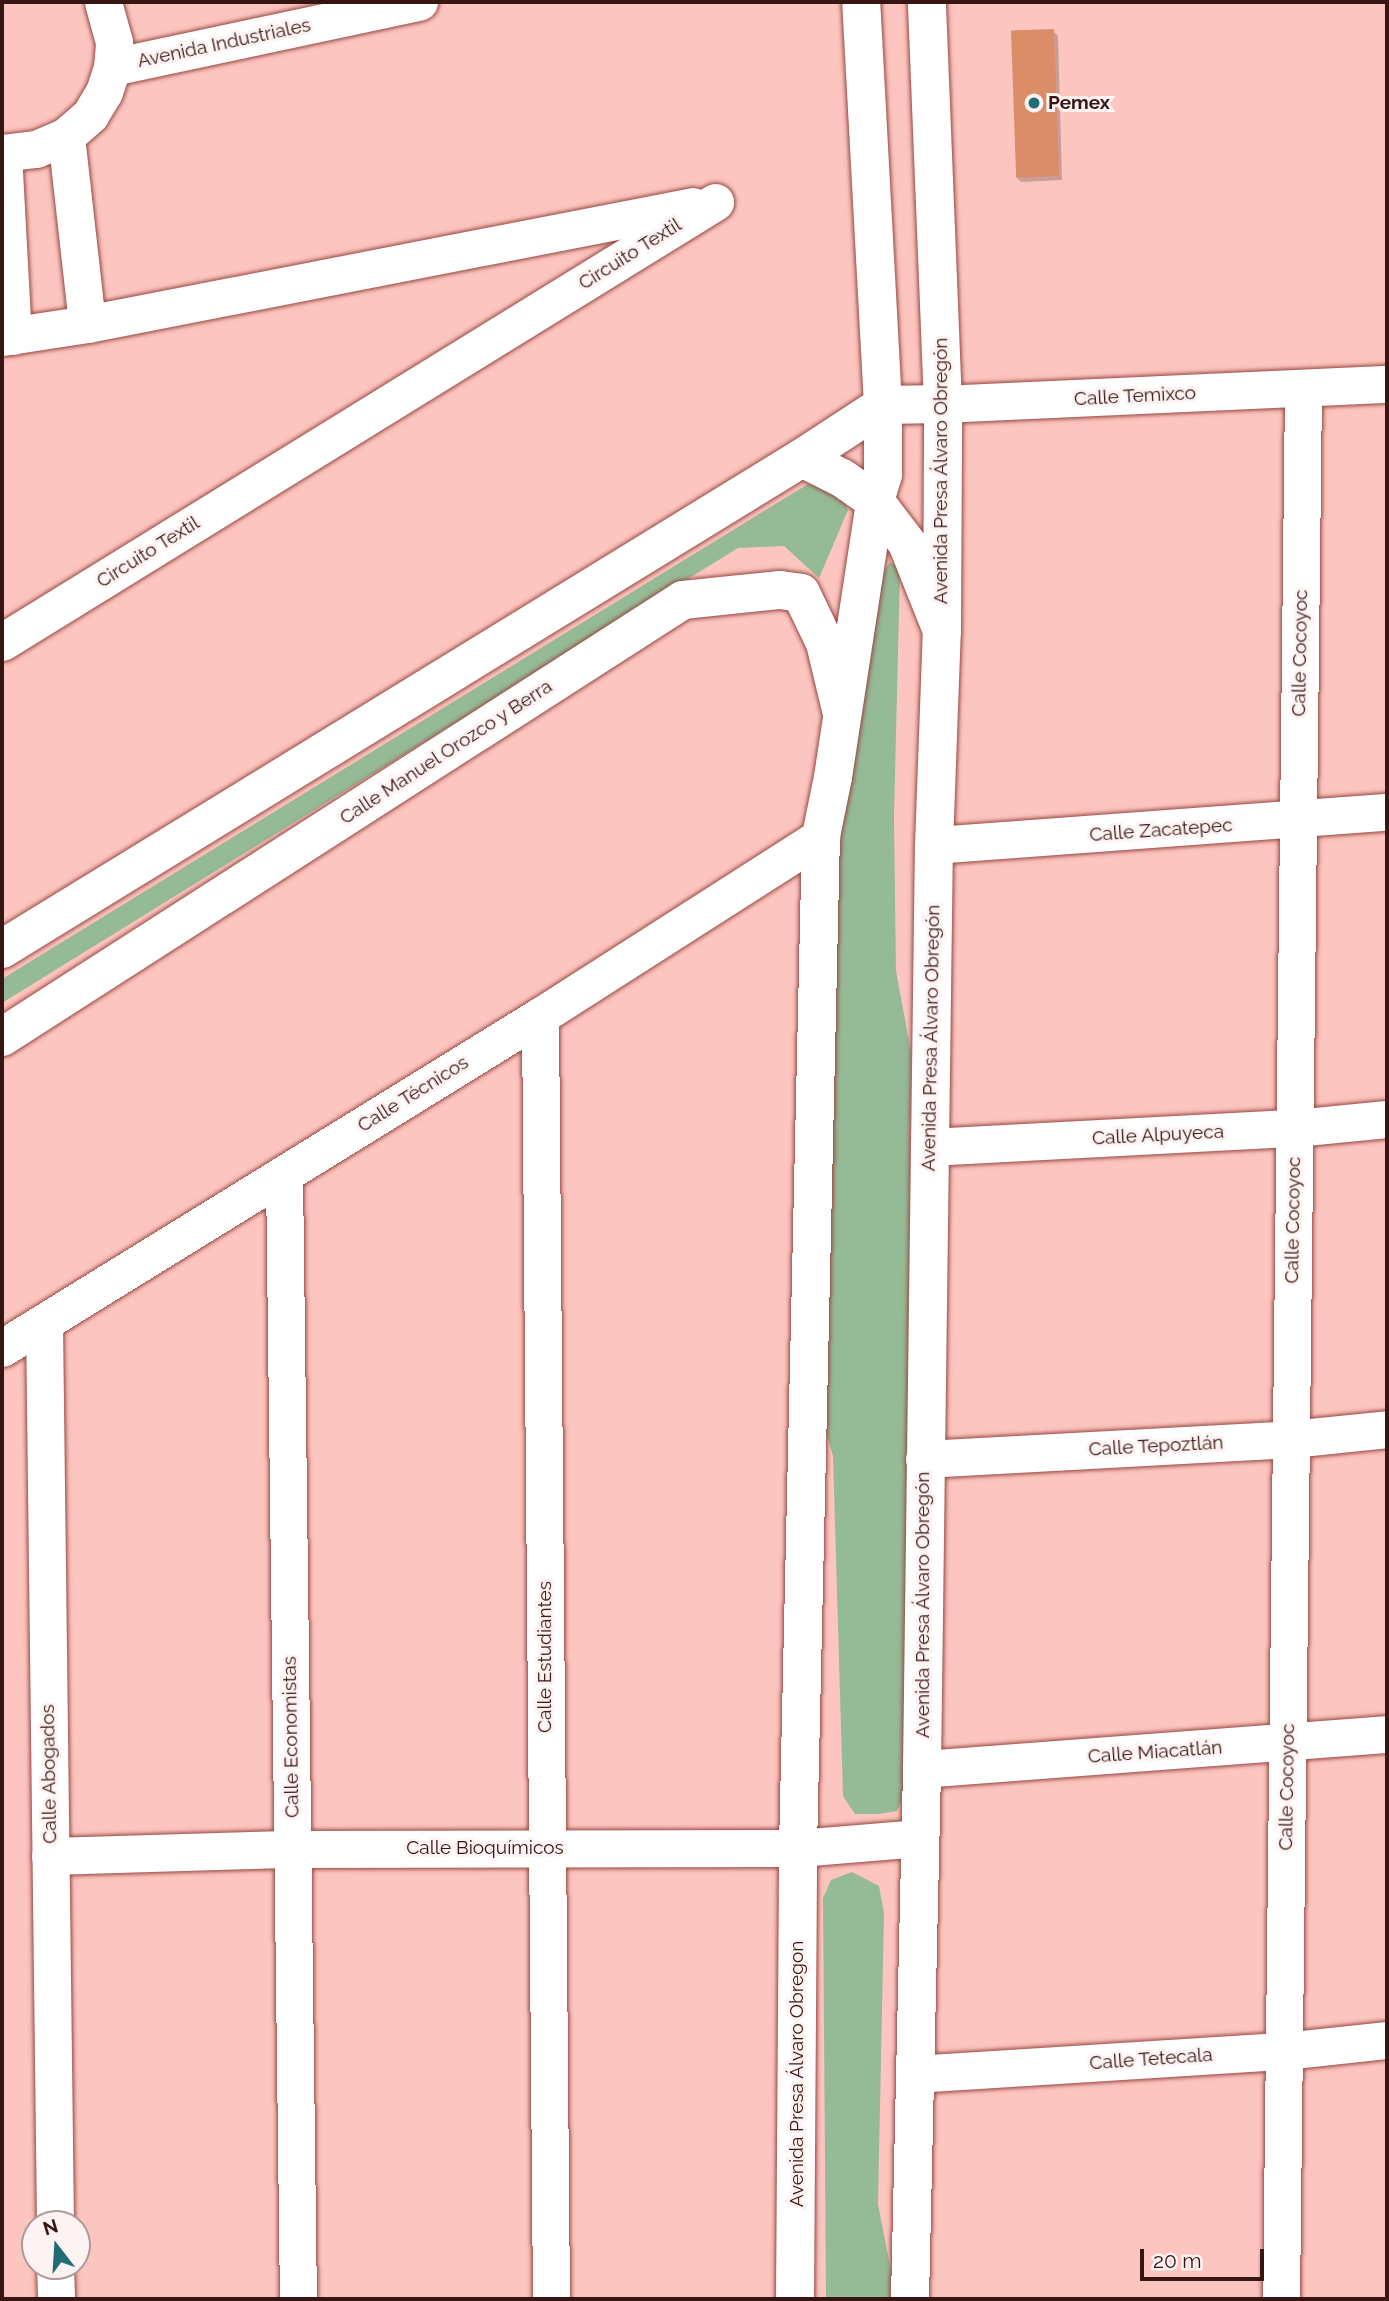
<!DOCTYPE html>
<html>
<head>
<meta charset="utf-8">
<style>
	body { margin:0 }
	#map { position:relative; width:1389px; height:2301px; overflow:hidden; background:#fdc5bf; font-family:Raleway,sans-serif }
	div>[style] { position:absolute }
	[style*='--x'] { left:calc(var(--x)*1px); top:calc(var(--y)*1px); width:calc(var(--w)*1px); rotate:calc(var(--a)*1deg) }
	.green>* { inset:0; background:#95ba96 }
	.shadow>* { inset:0; background:#0003 }
	.building>* { inset:0; background:#db8d67; transform-origin:0 0 }
	.roads { filter:drop-shadow(0 0 2px #974741) drop-shadow(0 0 2px #974741) }
	.street>* { height:37px; margin:-18.5px; padding:0 18.5px; transform-origin:18.5px; border-radius:18.5px; background:#fff }
	.secondary>* { height:38px; margin:-19px; padding:0 19px; transform-origin:19px; border-radius:19px; background:#fff }
	.primary>* { height:38px; margin:-19px; padding:0 19px; transform-origin:19px; border-radius:19px; background:#fff }
	.dots>* { width:19px; height:19px; translate:-50% -50%; box-sizing:border-box; border:4px solid #fdf3f2; border-radius:50% }
	span { translate:-50% -50%; white-space:nowrap; text-align:center; line-height:1.15; -webkit-text-stroke:6px #fdf3f2; paint-order:stroke }
	.street-label { font-size:19px; color:#371513 }
	.poi-label { font-size:19px; color:#371513; font-weight:700 }
	.left { translate:0 -50%; text-align:left }
	.frame { position:absolute; inset:0; border:4px solid #371513; pointer-events:none }
	.north { position:absolute; left:21px; top:2210px; width:70px; height:70px; box-sizing:border-box; background:#fdf3f2; border:2px solid #ae9a99; border-radius:50%; rotate:343deg; font-size:19px; font-weight:700; line-height:28px; text-align:center; color:#371513 }
	.north::after { content:''; display:block; margin:auto; width:24px; height:32px; background:#226d75; clip-path:polygon(50% 0,100% 100%,50% 72%,0 100%) }
	.scale { position:absolute; left:1140px; top:2249px; width:124px; height:32px; box-sizing:border-box; border:4px solid #371513; border-top:0; padding-left:9px; font-size:21px; line-height:24px; white-space:nowrap; color:#371513; -webkit-text-stroke:5px #fdf3f2; paint-order:stroke }
</style>
</head>
<body>
<div id="map">
	<div class="green">
		<i style="clip-path:polygon(808px 484px,840px 491px,848px 510px,819px 578px,784px 546px,738px 548px,2px 1003px,2px 979px)"></i>
		<i style="clip-path:polygon(890px 562px,900px 570px,894px 817px,896px 971px,911px 1052px,904px 1796px,897px 1811px,879px 1814px,855px 1814px,843px 1796px,833px 1456px,819px 1407px,841px 810px,882px 574px)"></i>
		<i style="clip-path:polygon(852px 1872px,879px 1886px,884px 1913px,878px 2204px,891px 2271px,890px 2299px,826px 2299px,823px 1898px,831px 1880px)"></i>
	</div>
	<div class="shadow">
		<i style="clip-path:polygon(1053px 31px,1058px 36px,1062px 180px,1021px 182px,1016px 177px)"></i>
	</div>
	<div class="building">
		<i style="left:1054px;top:29px;width:147px;height:43px;rotate:88deg"></i>
	</div>
	<div class="roads">
		<div class="street">
			<i style="--x:112;--y:67;--w:314;--a:-12"></i>
			<i style="--x:66;--y:136;--w:189;--a:83.6"></i>
			<i style="--x:2;--y:153;--w:34;--a:-7"></i>
			<i style="--x:36;--y:149;--w:33;--a:-23"></i>
			<i style="--x:66;--y:136;--w:32;--a:-41"></i>
			<i style="--x:90;--y:115;--w:27;--a:-59"></i>
			<i style="--x:104;--y:92;--w:26;--a:-72"></i>
			<i style="--x:112;--y:67;--w:25;--a:-85"></i>
			<i style="--x:114;--y:42;--w:41;--a:-105.4"></i>
			<i style="--x:3;--y:153;--w:183;--a:86.9"></i>
			<i style="--x:2;--y:337;--w:86;--a:-8.7"></i>
			<i style="--x:87;--y:324;--w:617;--a:-11.02"></i>
			<i style="--x:943;--y:404;--w:444;--a:-2.6"></i>
			<i style="--x:2;--y:642;--w:838;--a:-31.68"></i>
			<i style="--x:934;--y:845;--w:454;--a:-4.2"></i>
			<i style="--x:540;--y:1016;--w:1283;--a:89.51"></i>
			<i style="--x:929;--y:1147;--w:366;--a:-3"></i>
			<i style="--x:1295;--y:1128;--w:92;--a:-5.6"></i>
			<i style="--x:284;--y:1174;--w:1125;--a:89.29"></i>
			<i style="--x:44;--y:1323;--w:901;--a:89.3"></i>
			<i style="--x:2;--y:1348;--w:632;--a:-31.68"></i>
			<i style="--x:540;--y:1016;--w:334;--a:-32.6"></i>
			<i style="--x:924;--y:1459;--w:368;--a:-3.1"></i>
			<i style="--x:1291;--y:1439;--w:97;--a:-5.9"></i>
			<i style="--x:922;--y:1769;--w:466;--a:-4.3"></i>
			<i style="--x:50;--y:1856;--w:243;--a:-1.7"></i>
			<i style="--x:293;--y:1849;--w:505;--a:-0.11"></i>
			<i style="--x:798;--y:1848;--w:122;--a:-4.7"></i>
			<i style="--x:914;--y:2074;--w:371;--a:-3.6"></i>
			<i style="--x:1284;--y:2051;--w:104;--a:-6.1"></i>
			<i style="--x:55;--y:2266;--w:33;--a:88"></i>
			<i style="--x:1281;--y:2299;--w:1911;--a:-89.34"></i>
		</div>
		<div class="secondary">
			<i style="--x:802;--y:458;--w:45;--a:26.6"></i>
			<i style="--x:842;--y:478;--w:40;--a:34.9"></i>
			<i style="--x:875;--y:501;--w:53;--a:52.7"></i>
			<i style="--x:907;--y:543;--w:95;--a:68.3"></i>
			<i style="--x:2;--y:949;--w:939;--a:-31.54"></i>
			<i style="--x:802;--y:458;--w:97;--a:-33.2"></i>
			<i style="--x:883;--y:405;--w:60;--a:-1"></i>
			<i style="--x:2;--y:1037;--w:809;--a:-32.69"></i>
			<i style="--x:683;--y:600;--w:98;--a:-5.9"></i>
			<i style="--x:780;--y:590;--w:21;--a:8"></i>
			<i style="--x:801;--y:593;--w:55;--a:64.4"></i>
			<i style="--x:825;--y:643;--w:73;--a:76.5"></i>
		</div>
		<div class="primary">
			<i style="--x:795;--y:2299;--w:451;--a:-89.6"></i>
			<i style="--x:798;--y:1848;--w:1012;--a:-88.7"></i>
			<i style="--x:821;--y:836;--w:60;--a:-78.5"></i>
			<i style="--x:833;--y:777;--w:279;--a:-81.3"></i>
			<i style="--x:875;--y:501;--w:28;--a:-73"></i>
			<i style="--x:883;--y:474;--w:69;--a:-90"></i>
			<i style="--x:883;--y:405;--w:404;--a:-93.1"></i>
			<i style="--x:910;--y:2299;--w:530;--a:-88.7"></i>
			<i style="--x:922;--y:1769;--w:924;--a:-89.26"></i>
			<i style="--x:934;--y:845;--w:214;--a:-87.9"></i>
			<i style="--x:942;--y:631;--w:227;--a:-89.7"></i>
			<i style="--x:943;--y:404;--w:402;--a:-92.3"></i>
		</div>
	</div>
	<div class="dots">
		<i style="left:1034px;top:103px;background:#226d75"></i>
	</div>
	<div class="street-label">
		<span style="left:224px;top:43px;rotate:-12deg">Avenida Industriales</span>
		<span style="left:630px;top:254px;rotate:-32deg">Circuito Textil</span>
		<span style="left:1135px;top:396px;rotate:-3deg">Calle Temixco</span>
		<span style="left:941px;top:471px;rotate:-90deg">Avenida Presa Álvaro Obregón</span>
		<span style="left:148px;top:552px;rotate:-32deg">Circuito Textil</span>
		<span style="left:1300px;top:653px;rotate:-89deg">Calle Cocoyoc</span>
		<span style="left:446px;top:752px;rotate:-33deg">Calle Manuel Orozco y Berra</span>
		<span style="left:1161px;top:830px;rotate:-4deg">Calle Zacatepec</span>
		<span style="left:931px;top:1038px;rotate:-89deg">Avenida Presa Álvaro Obregón</span>
		<span style="left:413px;top:1094px;rotate:-32deg">Calle Técnicos</span>
		<span style="left:1158px;top:1135px;rotate:-3deg">Calle Alpuyeca</span>
		<span style="left:1293px;top:1220px;rotate:-89deg">Calle Cocoyoc</span>
		<span style="left:1156px;top:1446px;rotate:-3deg">Calle Tepoztlán</span>
		<span style="left:923px;top:1605px;rotate:-90deg">Avenida Presa Álvaro Obregón</span>
		<span style="left:545px;top:1657px;rotate:-90deg">Calle Estudiantes</span>
		<span style="left:291px;top:1737px;rotate:-91deg">Calle Economistas</span>
		<span style="left:1155px;top:1752px;rotate:-4deg">Calle Miacatlán</span>
		<span style="left:49px;top:1774px;rotate:-91deg">Calle Abogados</span>
		<span style="left:1287px;top:1787px;rotate:-89deg">Calle Cocoyoc</span>
		<span style="left:485px;top:1848px">Calle Bioquímicos</span>
		<span style="left:1151px;top:2059px;rotate:-4deg">Calle Tetecala</span>
		<span style="left:797px;top:2074px;rotate:-90deg">Avenida Presa Álvaro Obregon</span>
	</div>
	<div class="poi-label">
		<span class="left" style="left:1048px;top:103px">Pemex</span>
	</div>
	<div class="frame"></div>
	<div class="north">N</div>
	<div class="scale">20 m</div>
</div>
</body>
</html>
